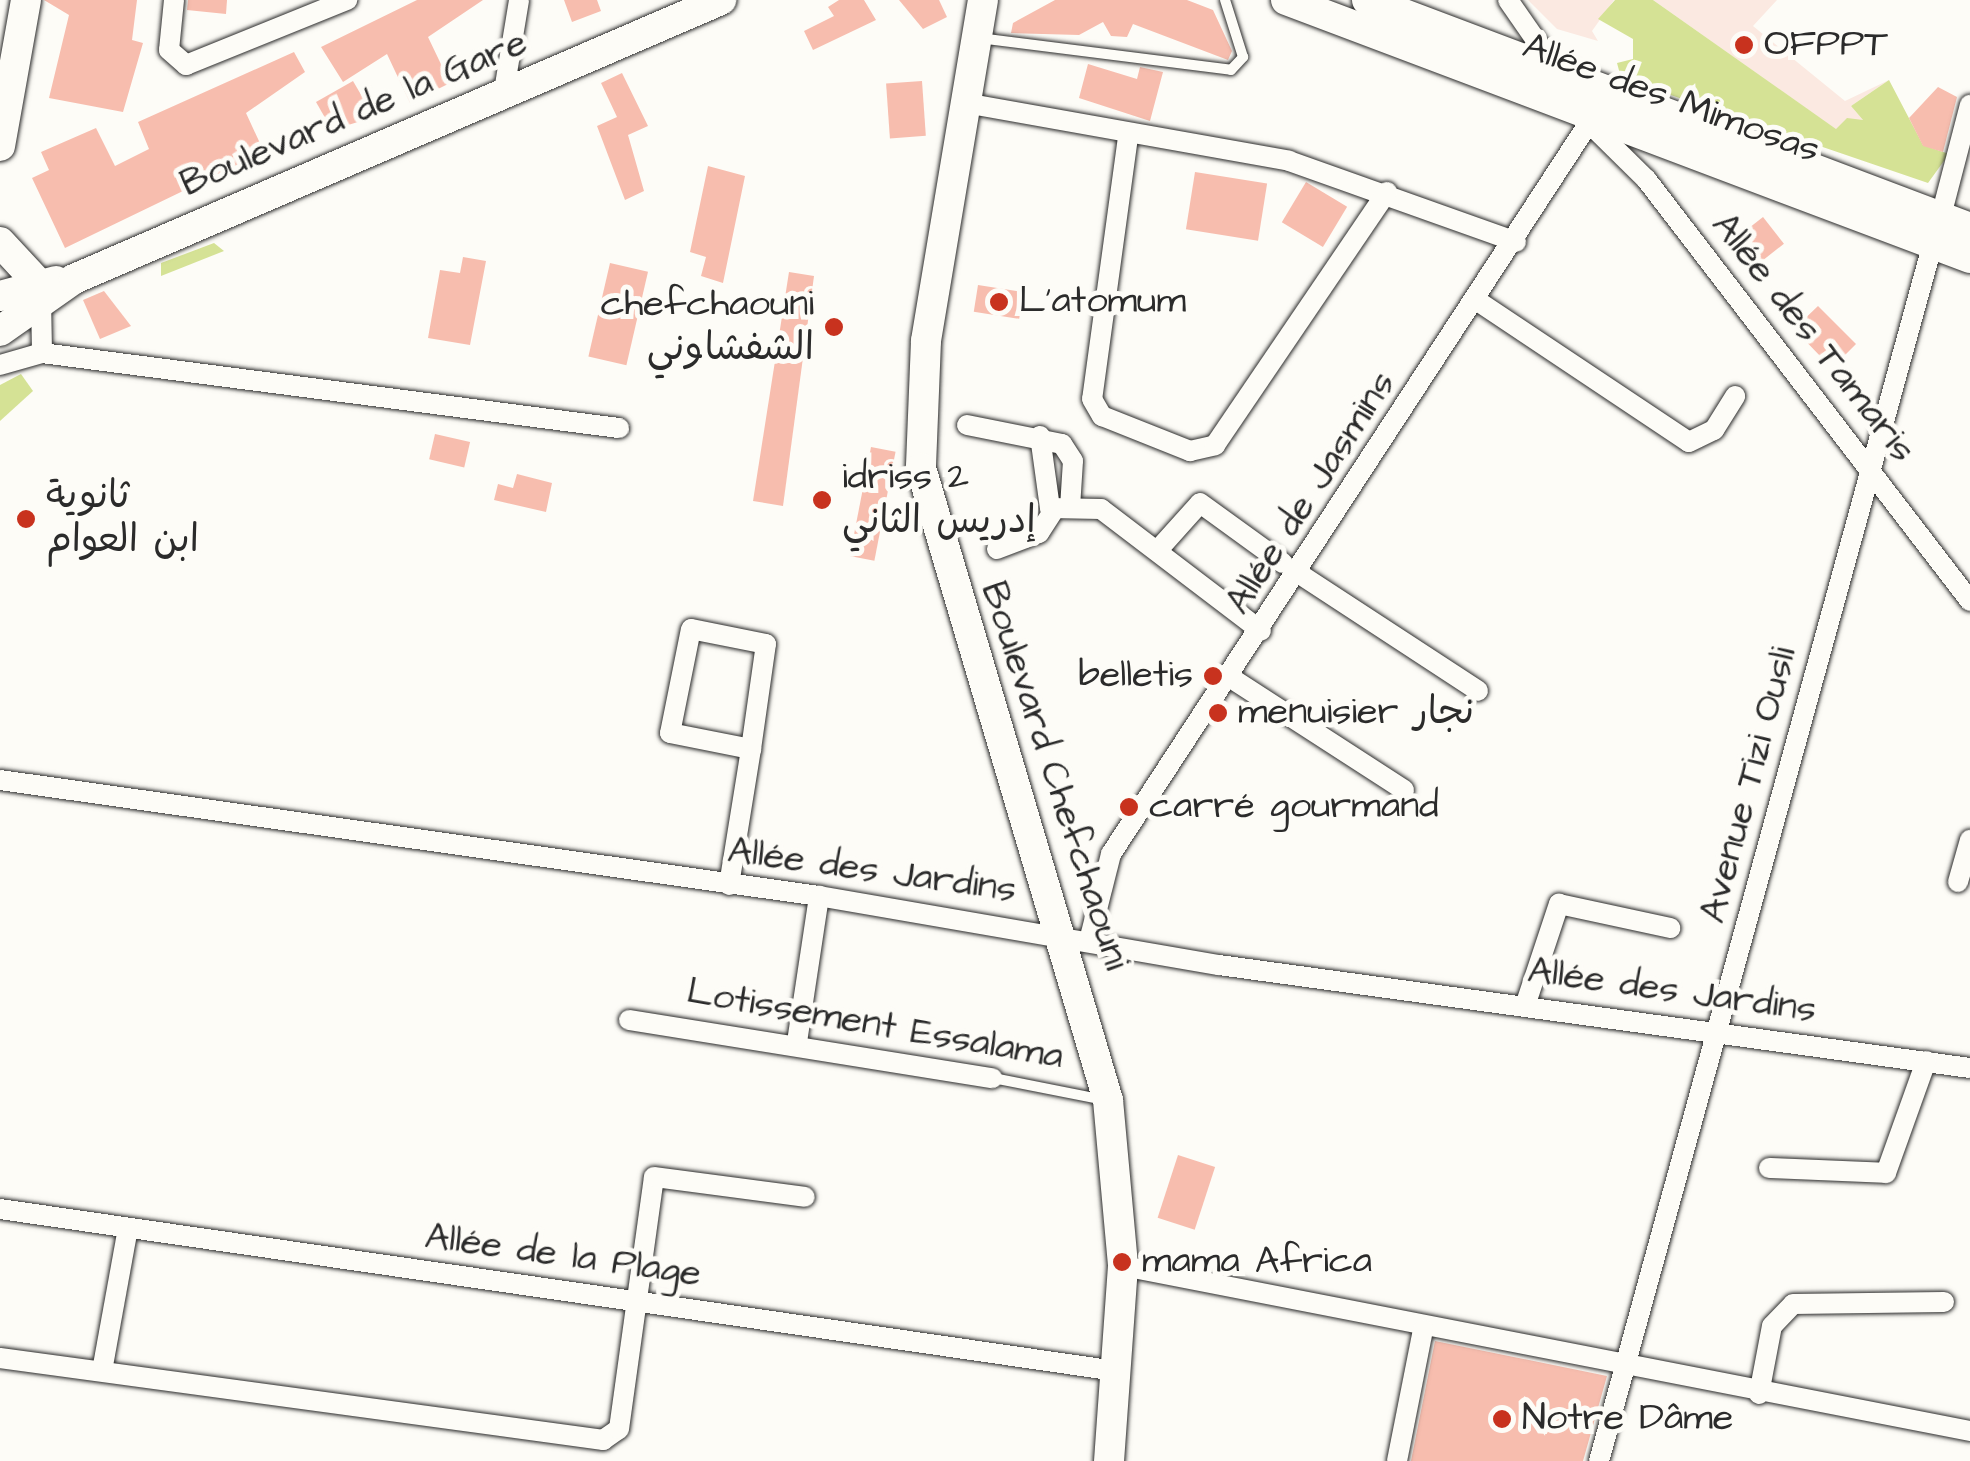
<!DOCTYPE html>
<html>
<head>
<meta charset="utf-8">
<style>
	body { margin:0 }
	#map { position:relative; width:1970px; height:1461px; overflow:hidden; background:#fdfcf7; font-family:"Architects Daughter","Playpen Sans Arabic",sans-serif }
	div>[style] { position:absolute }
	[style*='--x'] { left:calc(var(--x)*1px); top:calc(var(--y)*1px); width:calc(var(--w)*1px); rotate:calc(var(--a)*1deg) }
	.built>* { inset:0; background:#fbe9e1 }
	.green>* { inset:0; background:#d5e295 }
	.building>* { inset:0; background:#f7bdae; transform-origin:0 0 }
	.roads { filter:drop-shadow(0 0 2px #2b2b2b) drop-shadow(0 0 2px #2b2b2b) }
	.lane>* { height:10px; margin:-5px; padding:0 5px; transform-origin:5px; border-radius:5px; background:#fdfcf7 }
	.street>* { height:20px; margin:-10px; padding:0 10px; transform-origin:10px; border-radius:10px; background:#fdfcf7 }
	.secondary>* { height:30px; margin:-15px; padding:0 15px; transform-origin:15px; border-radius:15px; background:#fdfcf7 }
	.dots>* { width:28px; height:28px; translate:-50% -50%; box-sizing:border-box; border:5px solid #fdfcf7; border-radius:50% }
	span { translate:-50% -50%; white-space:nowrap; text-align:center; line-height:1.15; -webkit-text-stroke:10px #fdfcf7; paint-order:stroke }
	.poi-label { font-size:38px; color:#2b2b2b }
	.left { translate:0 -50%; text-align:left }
	.right { translate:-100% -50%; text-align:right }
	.street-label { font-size:38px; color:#2b2b2b }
</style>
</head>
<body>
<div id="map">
	<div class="built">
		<i style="clip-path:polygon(1528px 0,1614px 0,1592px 31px,1598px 41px,1557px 29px)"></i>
		<i style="clip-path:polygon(1653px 0,1777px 0,1753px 26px,1845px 101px,1889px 80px,1851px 106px,1863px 120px,1837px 130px)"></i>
	</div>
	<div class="green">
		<i style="clip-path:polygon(1615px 0,1653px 0,1836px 129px,1847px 118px,1863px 120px,1851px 106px,1889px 80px,1923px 145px,1949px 154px,1928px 183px,1621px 78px,1617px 63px,1633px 59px,1633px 39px,1598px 19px)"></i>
		<i style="clip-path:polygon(214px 243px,224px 251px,161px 276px,161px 263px)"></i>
		<i style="clip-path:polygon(21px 374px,33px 391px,0 421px,0 385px)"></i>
	</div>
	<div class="building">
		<i style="clip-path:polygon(44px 0,137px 0,132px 40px,143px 43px,123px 112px,49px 98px,69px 15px)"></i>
		<i style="clip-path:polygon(188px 0,227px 0,226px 14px,187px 10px)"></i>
		<i style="clip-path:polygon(417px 0,483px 0,428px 37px,450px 83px,410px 103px,387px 54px,343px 82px,321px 47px)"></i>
		<i style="clip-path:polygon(564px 0,597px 0,601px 11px,572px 22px)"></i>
		<i style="clip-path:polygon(839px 0,864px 0,876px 20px,813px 50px,804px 31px,834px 16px,828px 7px)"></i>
		<i style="clip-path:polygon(899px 0,939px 0,947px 17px,923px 29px)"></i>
		<i style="clip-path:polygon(1055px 0,1187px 0,1213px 10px,1232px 51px,1228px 60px,1133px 24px,1127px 37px,1111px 36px,1103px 22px,1079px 35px,1011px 33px,1013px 23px)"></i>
		<i style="clip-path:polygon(294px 52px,305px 72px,246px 113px,264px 152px,65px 248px,32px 178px,49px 170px,41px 152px,96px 128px,115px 166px,149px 149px,138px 122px)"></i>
		<i style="clip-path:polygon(1088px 64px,1137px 79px,1140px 67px,1163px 72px,1150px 121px,1079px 98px)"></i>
		<i style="clip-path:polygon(622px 73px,648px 126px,628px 135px,644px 191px,625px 200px,597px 126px,617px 117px,601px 83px)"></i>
		<i style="clip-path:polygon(353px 81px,374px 117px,332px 130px,316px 102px)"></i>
		<i style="left:922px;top:81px;width:55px;height:36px;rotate:86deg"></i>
		<i style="clip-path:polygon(1938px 87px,1957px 97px,1943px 152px,1923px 146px,1909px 118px)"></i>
		<i style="clip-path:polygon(708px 166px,745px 176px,723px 283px,701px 276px,706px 257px,690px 252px)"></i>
		<i style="left:1195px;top:172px;width:73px;height:58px;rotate:9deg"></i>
		<i style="left:1306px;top:182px;width:48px;height:47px;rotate:31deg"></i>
		<i style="left:1763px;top:217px;width:34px;height:36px;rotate:52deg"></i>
		<i style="clip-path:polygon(463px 257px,486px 261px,470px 345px,428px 338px,440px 270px,460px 273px)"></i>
		<i style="left:610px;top:263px;width:39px;height:96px;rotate:13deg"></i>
		<i style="clip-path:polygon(789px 272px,814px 276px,783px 506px,753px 501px)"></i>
		<i style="left:978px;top:285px;width:46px;height:27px;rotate:9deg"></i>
		<i style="clip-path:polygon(104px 291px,131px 326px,100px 339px,83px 300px)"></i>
		<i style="clip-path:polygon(1818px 306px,1856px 344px,1844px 356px,1834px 346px,1822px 358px,1794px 329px)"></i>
		<i style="left:435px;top:434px;width:36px;height:26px;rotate:13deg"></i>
		<i style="left:871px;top:447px;width:25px;height:111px;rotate:11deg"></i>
		<i style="clip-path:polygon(517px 474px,552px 483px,546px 512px,494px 500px,498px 484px,513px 488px)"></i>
		<i style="left:1178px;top:1155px;width:39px;height:66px;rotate:18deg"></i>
		<i style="clip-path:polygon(1435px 1341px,1607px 1376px,1583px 1461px,1411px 1461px)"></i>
	</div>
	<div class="roads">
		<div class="lane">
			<i style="--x:979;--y:38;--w:254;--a:7.2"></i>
			<i style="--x:1231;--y:70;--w:18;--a:-47"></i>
			<i style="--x:1243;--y:57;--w:60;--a:-107.5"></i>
			<i style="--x:993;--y:1078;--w:113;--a:11.2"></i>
		</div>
		<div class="street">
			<i style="--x:174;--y:0;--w:50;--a:95.7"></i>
			<i style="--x:169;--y:50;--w:23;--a:41"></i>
			<i style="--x:186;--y:65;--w:174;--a:-22"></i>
			<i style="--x:1508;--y:0;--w:88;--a:55.2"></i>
			<i style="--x:504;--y:91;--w:92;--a:-80.6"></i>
			<i style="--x:965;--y:103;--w:329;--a:10.1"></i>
			<i style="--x:1289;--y:161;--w:241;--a:19.6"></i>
			<i style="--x:1592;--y:126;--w:76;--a:44.5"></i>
			<i style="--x:1646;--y:179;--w:532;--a:52.48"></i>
			<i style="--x:1128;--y:137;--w:264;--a:97.8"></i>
			<i style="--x:1092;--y:399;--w:20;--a:60"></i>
			<i style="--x:1102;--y:416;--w:95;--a:21.7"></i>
			<i style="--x:1190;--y:451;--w:26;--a:-13"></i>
			<i style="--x:1215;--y:445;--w:306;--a:-55.8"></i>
			<i style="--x:1941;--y:216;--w:115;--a:-75.4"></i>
			<i style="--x:41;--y:299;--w:54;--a:88.9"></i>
			<i style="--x:1479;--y:302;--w:252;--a:33.7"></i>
			<i style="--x:1689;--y:442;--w:28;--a:-26"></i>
			<i style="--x:1714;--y:430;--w:40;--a:-58"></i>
			<i style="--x:0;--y:365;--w:44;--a:-15.9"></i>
			<i style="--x:42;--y:353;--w:582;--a:7.41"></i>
			<i style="--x:967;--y:425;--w:97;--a:11.3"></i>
			<i style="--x:1062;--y:444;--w:20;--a:57"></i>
			<i style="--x:1073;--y:461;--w:46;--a:93.7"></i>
			<i style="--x:1040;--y:436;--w:73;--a:82.1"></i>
			<i style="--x:1050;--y:508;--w:51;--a:1.1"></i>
			<i style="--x:1101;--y:509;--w:201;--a:37.3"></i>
			<i style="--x:997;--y:549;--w:45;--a:-20.9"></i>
			<i style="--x:1039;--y:533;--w:27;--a:-57"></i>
			<i style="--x:1157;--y:551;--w:64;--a:-48.1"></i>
			<i style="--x:1200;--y:503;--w:102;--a:35.9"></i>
			<i style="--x:1298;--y:573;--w:215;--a:33.2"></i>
			<i style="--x:1231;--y:678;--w:206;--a:32.9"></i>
			<i style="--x:0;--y:780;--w:827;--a:8.06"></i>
			<i style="--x:819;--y:896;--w:406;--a:9.8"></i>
			<i style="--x:1219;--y:965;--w:758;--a:7.81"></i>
			<i style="--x:1958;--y:882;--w:44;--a:-74.1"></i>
			<i style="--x:729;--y:885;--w:138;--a:-80.8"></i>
			<i style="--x:751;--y:749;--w:106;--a:-81.9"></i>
			<i style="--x:766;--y:644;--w:76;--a:-168.7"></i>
			<i style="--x:691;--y:629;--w:106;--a:101.4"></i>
			<i style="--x:670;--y:733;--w:83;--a:11.2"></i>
			<i style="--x:1089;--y:941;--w:90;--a:-75.8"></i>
			<i style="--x:1111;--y:854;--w:890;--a:-56.83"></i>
			<i style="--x:1525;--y:1006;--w:108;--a:-71.6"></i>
			<i style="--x:1559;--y:904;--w:114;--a:12.2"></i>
			<i style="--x:629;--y:1020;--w:368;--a:9.1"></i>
			<i style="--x:797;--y:1042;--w:148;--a:-81.4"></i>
			<i style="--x:1769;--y:1168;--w:117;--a:2.4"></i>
			<i style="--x:1886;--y:1173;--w:119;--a:-70.3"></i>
			<i style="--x:0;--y:1209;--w:1128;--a:8.26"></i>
			<i style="--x:1123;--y:1266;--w:863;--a:11.02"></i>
			<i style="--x:0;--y:1358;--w:609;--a:7.74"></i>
			<i style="--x:603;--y:1440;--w:19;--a:-35"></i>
			<i style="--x:619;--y:1429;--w:254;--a:-82.1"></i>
			<i style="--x:654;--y:1177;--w:152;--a:7.5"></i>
			<i style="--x:102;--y:1371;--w:145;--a:-79.7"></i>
			<i style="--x:1759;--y:1394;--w:69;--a:-79.2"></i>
			<i style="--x:1772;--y:1326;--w:30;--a:-46"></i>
			<i style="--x:1793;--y:1304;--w:151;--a:-0.8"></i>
			<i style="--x:1397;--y:1461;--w:134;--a:-78.8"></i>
			<i style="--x:1599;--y:1461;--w:1263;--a:-74.67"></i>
		</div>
		<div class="secondary">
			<i style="--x:983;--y:0;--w:346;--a:99.5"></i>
			<i style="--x:926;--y:341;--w:127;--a:92.3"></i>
			<i style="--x:921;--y:468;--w:659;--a:73.52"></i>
			<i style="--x:1108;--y:1100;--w:167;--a:84.8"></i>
			<i style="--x:1123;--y:1266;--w:196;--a:94.1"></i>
			<i style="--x:1286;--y:0;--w:731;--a:20.67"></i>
			<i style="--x:1367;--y:0;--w:645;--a:20.71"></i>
			<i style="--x:0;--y:146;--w:148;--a:-79.9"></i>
			<i style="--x:0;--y:242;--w:57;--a:47.1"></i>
			<i style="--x:0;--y:296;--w:58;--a:-15"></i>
			<i style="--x:0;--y:331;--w:90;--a:-35.1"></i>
			<i style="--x:74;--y:279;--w:705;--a:-23.33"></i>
		</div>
	</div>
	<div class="dots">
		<i style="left:1744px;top:45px;background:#c8321e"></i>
		<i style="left:999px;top:302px;background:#c8321e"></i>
		<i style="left:834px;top:327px;background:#c8321e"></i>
		<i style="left:822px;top:500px;background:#c8321e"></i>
		<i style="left:26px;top:519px;background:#c8321e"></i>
		<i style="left:1213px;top:676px;background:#c8321e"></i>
		<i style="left:1218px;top:713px;background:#c8321e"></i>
		<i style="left:1129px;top:807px;background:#c8321e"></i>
		<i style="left:1122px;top:1262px;background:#c8321e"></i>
		<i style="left:1502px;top:1419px;background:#c8321e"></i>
	</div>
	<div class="poi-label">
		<span class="left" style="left:1764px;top:45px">OFPPT</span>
		<span class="left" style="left:1019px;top:302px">L'atomum</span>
		<span class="right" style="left:814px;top:327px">chefchaouni<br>الشفشاوني</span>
		<span class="left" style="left:842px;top:500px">idriss 2<br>إدريس الثاني</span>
		<span class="left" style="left:46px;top:519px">ثانوية<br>ابن العوام</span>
		<span class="right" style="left:1193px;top:676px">belletis</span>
		<span class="left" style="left:1238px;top:713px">menuisier نجار</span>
		<span class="left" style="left:1149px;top:807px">carré gourmand</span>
		<span class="left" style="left:1142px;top:1262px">mama Africa</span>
		<span class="left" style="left:1522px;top:1419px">Notre Dâme</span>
	</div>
	<div class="street-label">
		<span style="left:1671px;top:99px;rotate:20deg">Allée des Mimosas</span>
		<span style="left:354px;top:114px;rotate:-23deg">Boulevard de la Gare</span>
		<span style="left:1813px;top:338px;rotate:52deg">Allée des Tamaris</span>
		<span style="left:1311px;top:493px;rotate:-57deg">Allée de Jasmins</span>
		<span style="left:1054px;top:776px;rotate:72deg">Boulevard Chefchaouni</span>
		<span style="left:1749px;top:785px;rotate:-75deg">Avenue Tizi Ousli</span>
		<span style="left:872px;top:871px;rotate:8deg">Allée des Jardins</span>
		<span style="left:1672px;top:991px;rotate:8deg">Allée des Jardins</span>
		<span style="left:875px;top:1025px;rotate:10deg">Lotissement Essalama</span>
		<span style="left:563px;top:1256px;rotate:8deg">Allée de la Plage</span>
	</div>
</div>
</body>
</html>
